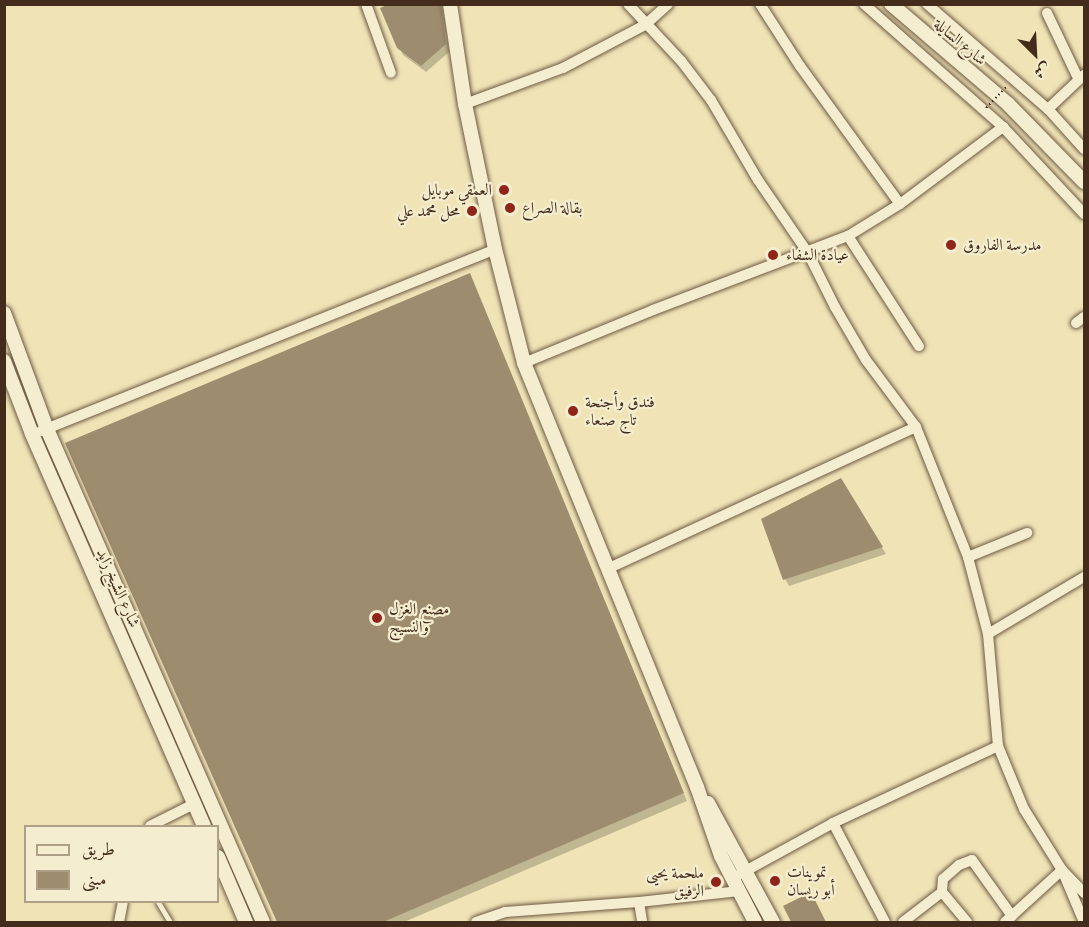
<!DOCTYPE html>
<html>
<head>
<meta charset="utf-8">
<style>
	body { margin:0 }
	#map { position:relative; width:1089px; height:927px; overflow:hidden; background:#f0e4b7; font-family:"IM FELL Great Primer",Amiri,serif }
	div>[style] { position:absolute }
	[style*='--x'] { left:calc(var(--x)*1px); top:calc(var(--y)*1px); width:calc(var(--w)*1px); rotate:calc(var(--a)*1deg) }
	.shadow>* { inset:0; background:#0003 }
	.building>* { inset:0; background:#9d8c6d }
	.roads { filter:drop-shadow(0 0 2px #6e5a43) drop-shadow(0 0 2px #6e5a43) }
	.lane>* { height:5px; margin:-2.5px; padding:0 2.5px; transform-origin:2.5px; border-radius:2.5px; background:#f5edd0 }
	.street>* { height:10px; margin:-5px; padding:0 5px; transform-origin:5px; border-radius:5px; background:#f5edd0 }
	.secondary>* { height:14px; margin:-7px; padding:0 7px; transform-origin:7px; border-radius:7px; background:#f5edd0 }
	.path-bridge>* { height:2px; margin-top:-1px; transform-origin:0; background:repeating-linear-gradient(90deg,#432c1c 0 1.5px,transparent 0 4.5px) }
	.dots>* { width:16px; height:16px; translate:-50% -50%; box-sizing:border-box; border:3px solid #f5edd0; border-radius:50% }
	span { translate:-50% -50%; white-space:nowrap; text-align:center; line-height:1.15; -webkit-text-stroke:4.5px #f5edd0; paint-order:stroke }
	.street-label { font-size:16px; color:#432c1c }
	.poi-label { font-size:16px; color:#432c1c }
	.right { translate:-100% -50%; text-align:right }
	.left { translate:0 -50%; text-align:left }
	.frame { position:absolute; inset:0; border:6px solid #432c1c; pointer-events:none }
	.legend { position:absolute; left:24px; top:825px; width:195px; height:78px; box-sizing:border-box; background:#f5edd0; border:2px solid #aea088; margin:0; padding:8px 10px; list-style:none; font-size:18px; color:#432c1c }
	.legend li { display:flex; align-items:center; gap:12px; height:30px }
	.legend b { width:30px; border:2px solid #aea088 }
	.north { position:absolute; left:1005px; top:24px; width:60px; height:60px; -webkit-text-stroke:4px #f5edd0; paint-order:stroke; rotate:156deg; font-size:16px; font-weight:700; line-height:24px; text-align:center; color:#432c1c }
	.north::after { content:''; display:block; margin:auto; width:21px; height:27px; background:#432c1c; clip-path:polygon(50% 0,100% 100%,50% 72%,0 100%) }
</style>
</head>
<body>
<div id="map">
	<div class="shadow">
		<i style="clip-path:polygon(394px 4px,443px 4px,449px 52px,426px 72px,403px 55px,399px 47px)"></i>
		<i style="clip-path:polygon(470px 275px,687px 801px,404px 922px,279px 922px,67px 443px)"></i>
		<i style="clip-path:polygon(841px 480px,886px 554px,789px 586px,785px 579px)"></i>
	</div>
	<div class="building">
		<i style="clip-path:polygon(389px 4px,441px 4px,446px 44px,421px 66px,397px 48px,380px 8px)"></i>
		<i style="clip-path:polygon(470px 273px,684px 793px,383px 922px,277px 922px,65px 443px)"></i>
		<i style="clip-path:polygon(841px 478px,883px 547px,783px 580px,761px 519px)"></i>
		<i style="clip-path:polygon(811px 892px,826px 922px,791px 922px,783px 906px)"></i>
	</div>
	<div class="roads">
		<div class="lane">
			<i style="--x:158;--y:902;--w:23;--a:59"></i>
		</div>
		<div class="street">
			<i style="--x:366;--y:4;--w:73;--a:70.1"></i>
			<i style="--x:628;--y:4;--w:79;--a:47"></i>
			<i style="--x:682;--y:62;--w:48;--a:52.7"></i>
			<i style="--x:711;--y:100;--w:93;--a:59.6"></i>
			<i style="--x:758;--y:180;--w:88;--a:55.6"></i>
			<i style="--x:808;--y:253;--w:60;--a:63.4"></i>
			<i style="--x:835;--y:307;--w:61;--a:59.7"></i>
			<i style="--x:866;--y:360;--w:84;--a:53.3"></i>
			<i style="--x:916;--y:427;--w:140;--a:68.2"></i>
			<i style="--x:968;--y:557;--w:80;--a:75.4"></i>
			<i style="--x:988;--y:634;--w:112;--a:84.9"></i>
			<i style="--x:998;--y:746;--w:68;--a:67.6"></i>
			<i style="--x:1024;--y:809;--w:72;--a:58.1"></i>
			<i style="--x:1062;--y:870;--w:32;--a:46"></i>
			<i style="--x:760;--y:4;--w:74;--a:57.2"></i>
			<i style="--x:800;--y:66;--w:170;--a:54.1"></i>
			<i style="--x:864;--y:4;--w:186;--a:41.5"></i>
			<i style="--x:1003;--y:127;--w:119;--a:47"></i>
			<i style="--x:927;--y:4;--w:160;--a:41"></i>
			<i style="--x:1048;--y:109;--w:54;--a:48"></i>
			<i style="--x:1047;--y:13;--w:74;--a:64.5"></i>
			<i style="--x:465;--y:104;--w:104;--a:-20.2"></i>
			<i style="--x:563;--y:68;--w:93;--a:-27.7"></i>
			<i style="--x:645;--y:25;--w:31;--a:-42"></i>
			<i style="--x:1048;--y:109;--w:50;--a:-43.4"></i>
			<i style="--x:848;--y:236;--w:131;--a:57.2"></i>
			<i style="--x:1076;--y:323;--w:10;--a:-37"></i>
			<i style="--x:524;--y:363;--w:139;--a:-22.3"></i>
			<i style="--x:653;--y:310;--w:209;--a:-20.8"></i>
			<i style="--x:848;--y:236;--w:61;--a:-31.6"></i>
			<i style="--x:900;--y:204;--w:129;--a:-36.8"></i>
			<i style="--x:41;--y:431;--w:489;--a:-21.8"></i>
			<i style="--x:968;--y:557;--w:64;--a:-22.1"></i>
			<i style="--x:607;--y:569;--w:340;--a:-24.7"></i>
			<i style="--x:988;--y:634;--w:112;--a:-30.7"></i>
			<i style="--x:833;--y:823;--w:112;--a:62.3"></i>
			<i style="--x:150;--y:826;--w:49;--a:-26.6"></i>
			<i style="--x:740;--y:874;--w:106;--a:-28.7"></i>
			<i style="--x:833;--y:823;--w:182;--a:-25"></i>
			<i style="--x:942;--y:892;--w:39;--a:50"></i>
			<i style="--x:639;--y:902;--w:20;--a:81"></i>
			<i style="--x:119;--y:922;--w:20;--a:-79"></i>
			<i style="--x:476;--y:922;--w:31;--a:-19"></i>
			<i style="--x:505;--y:912;--w:134;--a:-4.3"></i>
			<i style="--x:639;--y:902;--w:101;--a:-6.3"></i>
			<i style="--x:903;--y:922;--w:49;--a:-37.6"></i>
			<i style="--x:942;--y:892;--w:13;--a:-86"></i>
			<i style="--x:943;--y:879;--w:21;--a:-41"></i>
			<i style="--x:959;--y:865;--w:14;--a:-21"></i>
			<i style="--x:972;--y:860;--w:69;--a:54.5"></i>
			<i style="--x:1005;--y:922;--w:77;--a:-42.4"></i>
			<i style="--x:1062;--y:870;--w:56;--a:67.1"></i>
		</div>
		<div class="secondary">
			<i style="--x:450;--y:4;--w:101;--a:81.5"></i>
			<i style="--x:465;--y:104;--w:148;--a:78.3"></i>
			<i style="--x:495;--y:249;--w:118;--a:75.7"></i>
			<i style="--x:524;--y:363;--w:458;--a:67.8"></i>
			<i style="--x:697;--y:787;--w:73;--a:70.8"></i>
			<i style="--x:721;--y:856;--w:74;--a:62.7"></i>
			<i style="--x:891;--y:4;--w:154;--a:40.5"></i>
			<i style="--x:1008;--y:104;--w:109;--a:45.7"></i>
			<i style="--x:4;--y:313;--w:124;--a:69.7"></i>
			<i style="--x:47;--y:429;--w:538;--a:66.34"></i>
			<i style="--x:4;--y:361;--w:78;--a:69"></i>
			<i style="--x:32;--y:434;--w:428;--a:66.3"></i>
			<i style="--x:708;--y:803;--w:136;--a:61.4"></i>
			<i style="--x:218;--y:857;--w:71;--a:66.7"></i>
		</div>
	</div>
	<div class="path-bridge">
		<i style="--x:986;--y:108;--w:30;--a:-46"></i>
	</div>
	<div class="dots">
		<i style="left:504px;top:190px;background:#8f2418"></i>
		<i style="left:510px;top:208px;background:#8f2418"></i>
		<i style="left:472px;top:211px;background:#8f2418"></i>
		<i style="left:951px;top:245px;background:#8f2418"></i>
		<i style="left:773px;top:255px;background:#8f2418"></i>
		<i style="left:573px;top:411px;background:#8f2418"></i>
		<i style="left:377px;top:618px;background:#8f2418"></i>
		<i style="left:775px;top:881px;background:#8f2418"></i>
		<i style="left:716px;top:882px;background:#8f2418"></i>
	</div>
	<div class="street-label">
		<span style="left:960px;top:42px;rotate:40deg">شارع السايلة</span>
		<span style="left:118px;top:588px;rotate:66deg">شارع الشيخ زايد</span>
	</div>
	<div class="poi-label">
		<span class="right" style="left:492px;top:190px">العمقي موبايل</span>
		<span class="left" style="left:522px;top:208px">بقالة الصراع</span>
		<span class="right" style="left:460px;top:211px">محل محمد علي</span>
		<span class="left" style="left:963px;top:245px">مدرسة الفاروق</span>
		<span class="left" style="left:786px;top:255px">عيادة الشفاء</span>
		<span class="left" style="left:585px;top:411px">فندق وأجنحة<br>تاج صنعاء</span>
		<span class="left" style="left:389px;top:618px">مصنع الغزل<br>والنسيج</span>
		<span class="left" style="left:787px;top:881px">تموينات<br>أبو ريسان</span>
		<span class="right" style="left:704px;top:882px">ملحمة يحيى<br>الرفيق</span>
	</div>
	<div class="frame"></div>
	<ul class="legend">
	<li><b style="height:8px;background:#f5edd0"></b>طريق</li>
	<li><b style="height:16px;background:#9d8c6d"></b>مبنى</li>
	</ul>
	<div class="north">ش</div>
</div>
</body>
</html>
